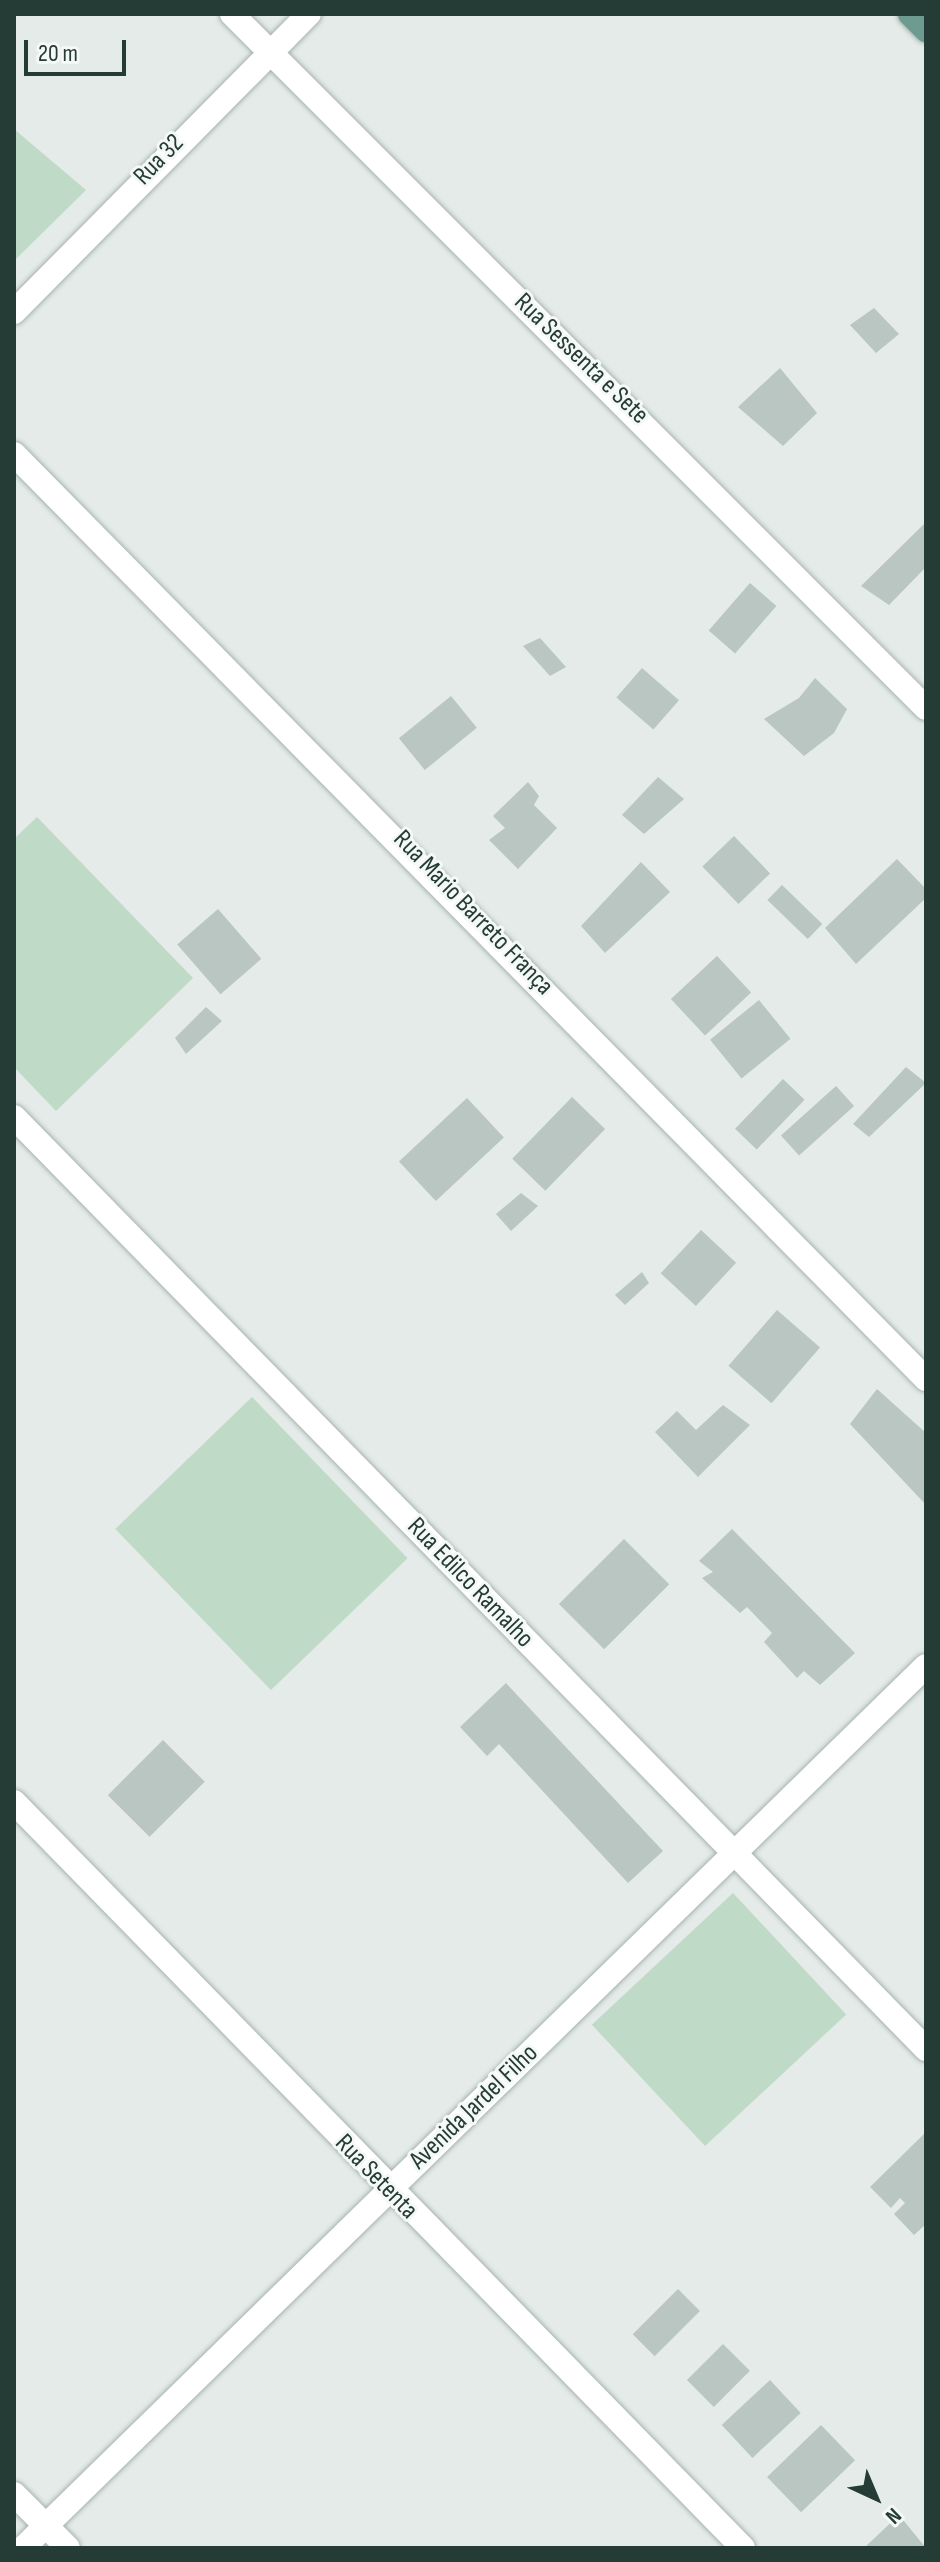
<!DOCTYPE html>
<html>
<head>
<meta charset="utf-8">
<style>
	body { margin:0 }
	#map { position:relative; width:940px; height:2562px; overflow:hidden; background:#e4ebe8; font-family:"Sofia Sans Condensed",sans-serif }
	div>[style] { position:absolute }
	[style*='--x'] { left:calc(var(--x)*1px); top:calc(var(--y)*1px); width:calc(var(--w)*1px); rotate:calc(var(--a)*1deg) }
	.green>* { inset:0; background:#bfdac6; transform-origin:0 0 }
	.building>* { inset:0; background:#b9c6c1; transform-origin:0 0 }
	.roads { filter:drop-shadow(0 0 2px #a7b3af) drop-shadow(0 0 2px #a7b3af) }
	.minor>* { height:24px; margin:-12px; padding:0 12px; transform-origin:12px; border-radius:12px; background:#fff }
	.secondary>* { height:24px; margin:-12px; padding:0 12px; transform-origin:12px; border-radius:12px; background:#fff }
	.primary>* { height:24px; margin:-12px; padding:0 12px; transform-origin:12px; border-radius:12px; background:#6e9b8f }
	span { translate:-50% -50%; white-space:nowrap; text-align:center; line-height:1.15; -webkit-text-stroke:6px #f4f8f6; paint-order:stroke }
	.street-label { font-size:26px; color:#253b35 }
	.frame { position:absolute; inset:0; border:16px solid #253b35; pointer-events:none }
	.north { position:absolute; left:836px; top:2458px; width:80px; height:80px; -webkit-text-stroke:6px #f4f8f6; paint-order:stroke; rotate:136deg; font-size:22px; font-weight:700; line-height:32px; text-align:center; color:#253b35 }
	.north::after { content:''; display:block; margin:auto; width:28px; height:36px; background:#253b35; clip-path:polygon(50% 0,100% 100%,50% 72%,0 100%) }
	.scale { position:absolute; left:24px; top:40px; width:102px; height:36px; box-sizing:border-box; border:4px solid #253b35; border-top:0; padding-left:10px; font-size:24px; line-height:28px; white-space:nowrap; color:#253b35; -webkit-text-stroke:6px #f4f8f6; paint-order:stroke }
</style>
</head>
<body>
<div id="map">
	<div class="green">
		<i style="clip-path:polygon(14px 129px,86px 190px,14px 261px)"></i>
		<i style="clip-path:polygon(37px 817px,193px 978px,56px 1111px,14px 1067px,14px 839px)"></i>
		<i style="left:252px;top:1397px;width:224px;height:190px;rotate:46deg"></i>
		<i style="left:733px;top:1893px;width:166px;height:193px;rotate:47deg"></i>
	</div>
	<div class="building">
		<i style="clip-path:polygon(874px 308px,899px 334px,876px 353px,850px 325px)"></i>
		<i style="clip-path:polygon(780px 368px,817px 413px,783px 446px,738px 407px)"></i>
		<i style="clip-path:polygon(926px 522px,926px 567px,889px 605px,861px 586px)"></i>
		<i style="left:750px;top:583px;width:35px;height:63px;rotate:41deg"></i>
		<i style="clip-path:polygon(540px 638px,566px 667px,550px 676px,523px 646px)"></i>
		<i style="left:642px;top:668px;width:49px;height:39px;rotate:41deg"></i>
		<i style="clip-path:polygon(815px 678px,847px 709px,834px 733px,804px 756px,764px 719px,799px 698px)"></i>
		<i style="left:451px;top:696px;width:41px;height:67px;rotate:51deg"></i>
		<i style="clip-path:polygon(658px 777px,684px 799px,644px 834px,622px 815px)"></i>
		<i style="clip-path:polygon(528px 782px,539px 796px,534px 805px,557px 828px,518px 869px,489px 840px,505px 828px,493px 816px)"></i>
		<i style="left:734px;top:836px;width:52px;height:44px;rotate:46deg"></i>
		<i style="clip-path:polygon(897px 859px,926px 889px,926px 898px,856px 964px,825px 928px)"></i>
		<i style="clip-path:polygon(641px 862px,670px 892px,605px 953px,581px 926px)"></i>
		<i style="left:782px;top:885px;width:56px;height:21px;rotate:44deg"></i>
		<i style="left:218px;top:909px;width:66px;height:54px;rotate:49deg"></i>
		<i style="left:717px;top:956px;width:50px;height:63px;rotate:47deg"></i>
		<i style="left:759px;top:1000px;width:50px;height:63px;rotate:51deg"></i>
		<i style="clip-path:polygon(206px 1007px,222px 1021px,186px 1054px,175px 1038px)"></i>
		<i style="clip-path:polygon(906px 1067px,926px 1083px,869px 1137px,853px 1124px)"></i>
		<i style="left:783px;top:1079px;width:30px;height:69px;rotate:44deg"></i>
		<i style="left:836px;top:1086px;width:27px;height:74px;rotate:48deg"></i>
		<i style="left:572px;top:1097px;width:46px;height:86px;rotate:44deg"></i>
		<i style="left:467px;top:1098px;width:54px;height:93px;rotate:47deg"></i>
		<i style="clip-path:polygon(521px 1193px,538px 1206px,511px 1231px,496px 1214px)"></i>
		<i style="left:701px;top:1230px;width:48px;height:59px;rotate:43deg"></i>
		<i style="clip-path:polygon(642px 1272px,649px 1283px,625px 1305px,615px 1295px)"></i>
		<i style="left:777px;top:1310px;width:57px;height:74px;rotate:41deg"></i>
		<i style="clip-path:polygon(877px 1389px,926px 1433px,926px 1505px,850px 1424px)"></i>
		<i style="clip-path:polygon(723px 1405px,750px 1425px,698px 1477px,655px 1432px,677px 1411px,696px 1430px)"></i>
		<i style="clip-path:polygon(732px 1529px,855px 1653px,820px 1685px,804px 1671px,797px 1678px,764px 1642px,772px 1633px,747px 1607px,740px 1613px,702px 1578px,713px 1572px,699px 1561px)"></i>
		<i style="left:624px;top:1539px;width:64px;height:92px;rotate:45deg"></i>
		<i style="clip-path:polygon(506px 1683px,663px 1851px,628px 1883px,499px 1744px,487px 1756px,460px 1727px)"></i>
		<i style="left:163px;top:1740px;width:59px;height:78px;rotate:45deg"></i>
		<i style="clip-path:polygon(926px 2132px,926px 2224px,914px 2235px,894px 2214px,905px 2203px,900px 2198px,891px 2208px,870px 2187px)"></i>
		<i style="left:678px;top:2289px;width:31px;height:64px;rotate:45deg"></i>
		<i style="left:723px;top:2344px;width:38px;height:51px;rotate:45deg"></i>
		<i style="left:770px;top:2380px;width:45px;height:66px;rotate:47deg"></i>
		<i style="left:821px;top:2425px;width:49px;height:75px;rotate:46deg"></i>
		<i style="clip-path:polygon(899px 2515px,926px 2548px,864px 2548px)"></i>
	</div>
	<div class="roads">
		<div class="minor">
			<i style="--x:232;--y:14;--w:981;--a:45"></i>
			<i style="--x:14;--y:454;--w:1299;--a:45.41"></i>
			<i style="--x:14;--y:1117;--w:1304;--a:45.62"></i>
			<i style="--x:14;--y:1802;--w:1043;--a:45.66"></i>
			<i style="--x:14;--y:2494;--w:76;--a:45"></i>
		</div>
		<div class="secondary">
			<i style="--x:14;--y:312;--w:419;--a:-45.3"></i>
			<i style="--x:23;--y:2548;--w:1262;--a:-44.33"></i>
		</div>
		<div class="primary">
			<i style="--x:910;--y:14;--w:23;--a:45"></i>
		</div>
	</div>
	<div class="street-label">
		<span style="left:159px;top:160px;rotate:-46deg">Rua 32</span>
		<span style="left:581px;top:359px;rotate:44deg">Rua Sessenta e Sete</span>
		<span style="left:473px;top:913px;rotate:46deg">Rua Mario Barreto França</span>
		<span style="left:470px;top:1583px;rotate:46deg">Rua Edilco Ramalho</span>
		<span style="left:474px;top:2107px;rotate:-44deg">Avenida Jardel Filho</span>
		<span style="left:376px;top:2177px;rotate:46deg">Rua Setenta</span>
	</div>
	<div class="frame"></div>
	<div class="north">N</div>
	<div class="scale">20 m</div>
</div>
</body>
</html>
